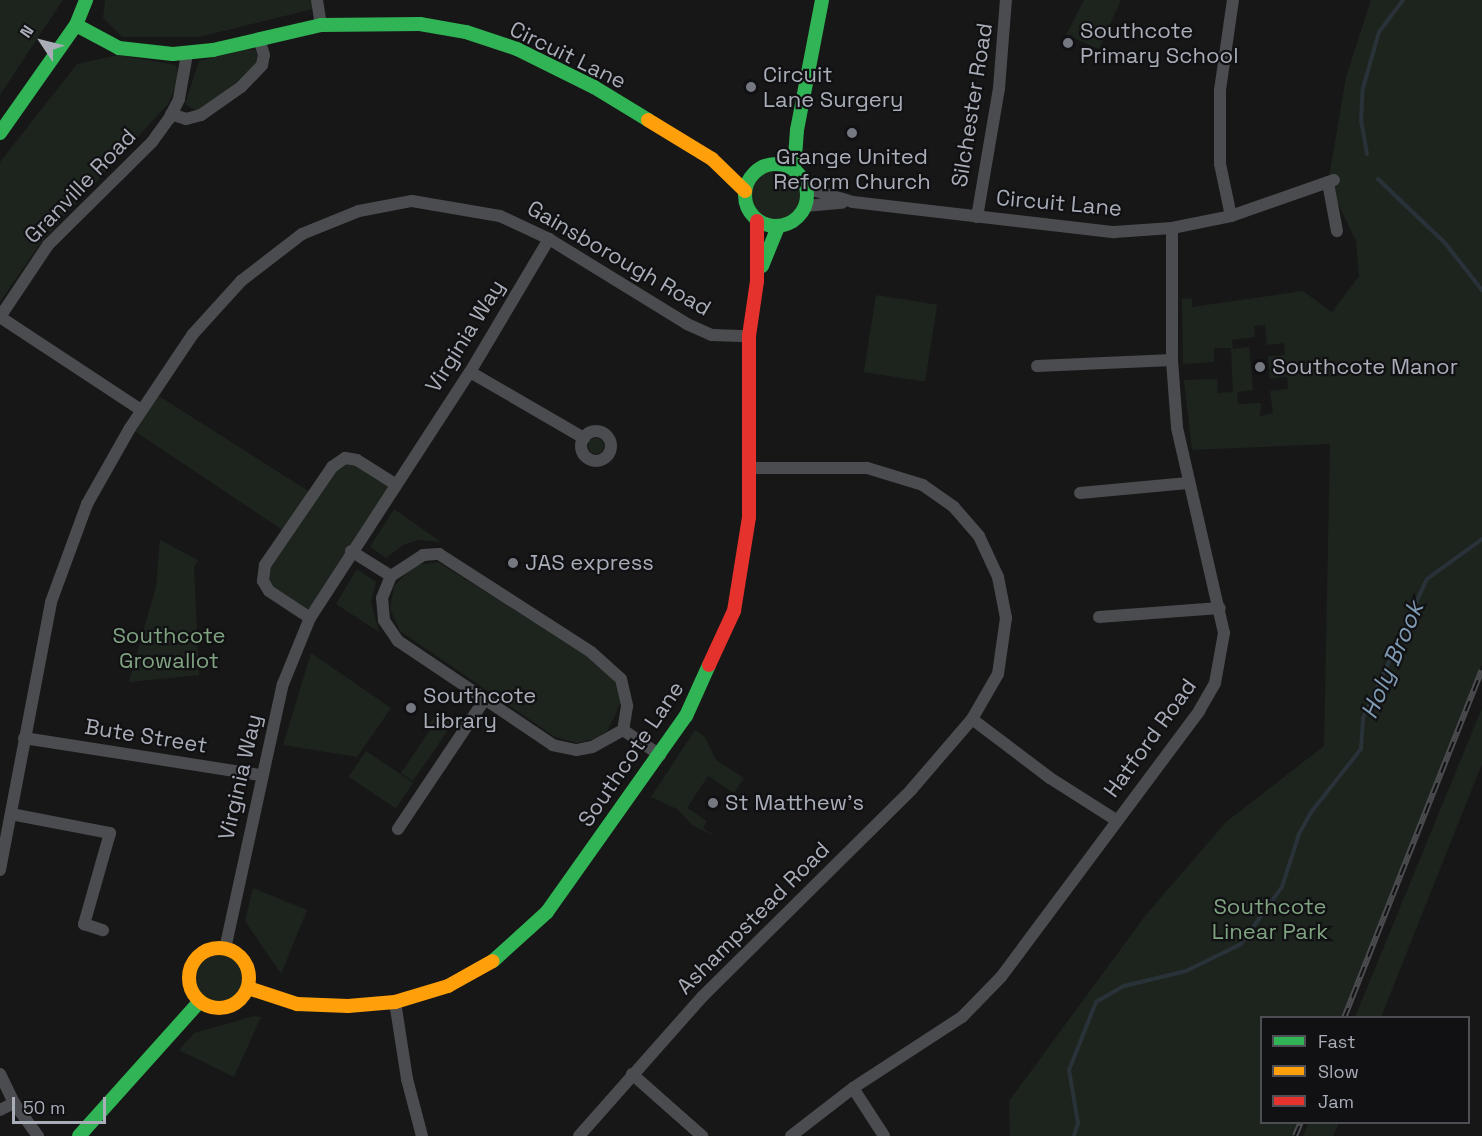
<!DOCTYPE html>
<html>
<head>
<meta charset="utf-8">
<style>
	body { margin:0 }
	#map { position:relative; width:1482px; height:1136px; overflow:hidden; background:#171717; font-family:"Space Grotesk",sans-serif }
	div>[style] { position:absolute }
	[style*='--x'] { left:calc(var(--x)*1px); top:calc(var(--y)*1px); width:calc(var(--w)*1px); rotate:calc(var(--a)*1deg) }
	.green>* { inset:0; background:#1d241e; transform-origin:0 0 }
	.round { border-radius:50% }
	.stream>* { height:4px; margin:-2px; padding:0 2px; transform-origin:2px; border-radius:2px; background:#2a3239 }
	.street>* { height:12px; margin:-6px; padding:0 6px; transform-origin:6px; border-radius:6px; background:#4b4c50 }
	.street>.ring { margin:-6px; padding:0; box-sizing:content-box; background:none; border:12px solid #4b4c50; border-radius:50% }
	.fast>* { height:14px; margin:-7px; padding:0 7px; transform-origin:7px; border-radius:7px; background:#30b455 }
	.fast>.ring { margin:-7px; padding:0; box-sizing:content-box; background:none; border:14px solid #30b455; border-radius:50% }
	.slow>* { height:14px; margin:-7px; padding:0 7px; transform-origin:7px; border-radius:7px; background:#ff9f0a }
	.slow>.ring { margin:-7px; padding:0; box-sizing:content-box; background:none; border:14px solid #ff9f0a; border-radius:50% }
	.jam>* { height:14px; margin:-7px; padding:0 7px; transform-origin:7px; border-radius:7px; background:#e5322d }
	.rail>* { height:6px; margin-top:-3px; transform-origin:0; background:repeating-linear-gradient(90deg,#111113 0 11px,#4b4c4f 0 22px); box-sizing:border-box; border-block:2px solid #4b4c4f }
	.dots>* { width:16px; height:16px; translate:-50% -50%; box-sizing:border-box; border:3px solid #111113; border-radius:50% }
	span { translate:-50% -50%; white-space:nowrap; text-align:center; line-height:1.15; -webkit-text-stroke:4.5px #111113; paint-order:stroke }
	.poi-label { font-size:22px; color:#a8adb8 }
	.left { translate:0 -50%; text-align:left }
	.street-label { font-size:22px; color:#a8adb8 }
	.park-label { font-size:22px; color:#7fa381 }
	.water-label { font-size:24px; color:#7f9bb3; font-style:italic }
	.legend { position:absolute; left:1260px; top:1016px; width:210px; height:108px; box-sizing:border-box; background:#111113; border:2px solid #4d4f55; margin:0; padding:8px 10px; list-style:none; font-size:18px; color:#a8adb8 }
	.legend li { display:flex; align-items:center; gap:12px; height:30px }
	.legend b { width:30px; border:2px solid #4d4f55 }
	.north { position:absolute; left:12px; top:12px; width:60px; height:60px; -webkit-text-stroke:4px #111113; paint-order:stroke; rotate:305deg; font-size:16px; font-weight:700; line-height:24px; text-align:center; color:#a8adb8 }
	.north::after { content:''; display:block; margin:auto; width:21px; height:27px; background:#a8adb8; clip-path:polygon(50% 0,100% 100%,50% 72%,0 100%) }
	.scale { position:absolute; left:12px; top:1097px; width:94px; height:27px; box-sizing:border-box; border:3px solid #a8adb8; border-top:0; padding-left:8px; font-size:18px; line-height:21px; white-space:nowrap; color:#a8adb8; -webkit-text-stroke:4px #111113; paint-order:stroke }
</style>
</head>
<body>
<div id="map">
	<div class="green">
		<i style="clip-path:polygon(0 0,63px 0,0 95px)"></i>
		<i style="clip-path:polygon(105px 0,311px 0,313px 9px,199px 37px,122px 37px,103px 18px)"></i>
		<i style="clip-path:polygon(1084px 0,1121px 0,1099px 49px,1066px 35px)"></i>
		<i style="clip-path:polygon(evenodd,1371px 0,1482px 0,1482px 664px,1342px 1017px,1262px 1018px,1262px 1122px,1301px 1123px,1295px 1136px,1010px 1136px,1009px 1101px,1145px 916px,1226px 822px,1324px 746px,1330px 444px,1192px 450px,1184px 380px,1217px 379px,1218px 393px,1233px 392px,1231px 348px,1214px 348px,1214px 362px,1183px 364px,1182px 299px,1192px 298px,1192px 307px,1303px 291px,1332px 312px,1359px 276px,1356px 241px,1328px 183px,1346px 77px,1371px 0,1265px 325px,1267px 345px,1284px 343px,1285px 355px,1268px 356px,1270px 379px,1287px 377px,1288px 389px,1270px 391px,1273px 413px,1260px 416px,1261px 403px,1238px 404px,1237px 392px,1253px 390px,1249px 347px,1233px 349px,1232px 340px,1255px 337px,1254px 326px,1265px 325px)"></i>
		<i style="clip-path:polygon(247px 49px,256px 50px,259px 65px,198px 112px,185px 104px,199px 61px)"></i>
		<i style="clip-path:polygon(118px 55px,176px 65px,179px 79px,168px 104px,42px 241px,0 302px,0 162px,77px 64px)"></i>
		<i class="round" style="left:750px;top:170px;width:50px;height:50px"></i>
		<i style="left:876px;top:295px;width:62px;height:78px;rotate:9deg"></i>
		<i style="clip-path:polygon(154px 393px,313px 494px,345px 458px,395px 484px,310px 618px,263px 581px,287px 533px,130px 428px)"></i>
		<i class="round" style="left:588px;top:438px;width:16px;height:16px"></i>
		<i style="clip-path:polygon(394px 509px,441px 542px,418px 540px,403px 545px,386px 558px,370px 547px)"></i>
		<i style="clip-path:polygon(160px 540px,198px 560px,194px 567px,199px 675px,129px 682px,156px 586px)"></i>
		<i style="clip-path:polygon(438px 562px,599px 663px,619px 687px,621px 702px,608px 730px,595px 739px,577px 743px,555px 737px,400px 631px,390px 609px,394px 586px,415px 565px)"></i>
		<i style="clip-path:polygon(357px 569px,376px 582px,371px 602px,379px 632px,336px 604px)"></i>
		<i style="clip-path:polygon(311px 653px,391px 708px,357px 757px,283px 745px)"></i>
		<i style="clip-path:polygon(1482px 708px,1482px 764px,1381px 1017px,1355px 1017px)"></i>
		<i style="clip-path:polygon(435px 716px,453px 723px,413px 781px,401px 773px,430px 730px,427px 727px)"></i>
		<i style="clip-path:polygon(695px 730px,705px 737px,716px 760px,744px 778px,734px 793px,708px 776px,687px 808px,707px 821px,703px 828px,717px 837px,692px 825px,677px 809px,651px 797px)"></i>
		<i style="left:366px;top:751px;width:57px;height:31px;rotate:34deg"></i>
		<i style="clip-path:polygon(253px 888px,307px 910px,281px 974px,245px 921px)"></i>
		<i class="round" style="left:196px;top:955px;width:48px;height:48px"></i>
		<i style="clip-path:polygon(254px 1016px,261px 1017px,234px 1077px,179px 1050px,194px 1033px)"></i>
		<i style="clip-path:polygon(1309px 1122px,1339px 1122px,1339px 1123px,1333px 1136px,1303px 1136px)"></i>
	</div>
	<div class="stream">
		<i style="--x:1367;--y:154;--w:34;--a:-100"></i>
		<i style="--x:1361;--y:121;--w:33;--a:-87"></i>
		<i style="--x:1363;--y:88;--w:58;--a:-74.1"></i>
		<i style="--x:1379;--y:32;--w:40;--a:-53"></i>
		<i style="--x:1378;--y:179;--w:93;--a:43.7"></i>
		<i style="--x:1445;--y:243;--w:60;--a:51.8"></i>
		<i style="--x:1074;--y:1136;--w:14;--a:-73"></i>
		<i style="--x:1078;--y:1123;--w:54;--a:-99.6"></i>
		<i style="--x:1069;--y:1070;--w:73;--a:-68.3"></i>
		<i style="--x:1096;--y:1002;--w:32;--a:-30"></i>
		<i style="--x:1124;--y:986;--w:64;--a:-13.6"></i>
		<i style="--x:1186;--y:971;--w:61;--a:-26.1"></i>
		<i style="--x:1241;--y:944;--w:70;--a:-54.3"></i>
		<i style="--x:1282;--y:887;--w:56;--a:-72.2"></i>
		<i style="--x:1299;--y:834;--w:26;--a:-61"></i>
		<i style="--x:1312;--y:811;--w:79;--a:-51.7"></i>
		<i style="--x:1361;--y:749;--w:31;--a:-86"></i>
		<i style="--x:1363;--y:718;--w:153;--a:-65.3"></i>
		<i style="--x:1427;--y:579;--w:68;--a:-36"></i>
	</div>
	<div class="street">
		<i style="--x:317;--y:0;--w:25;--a:81"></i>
		<i style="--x:171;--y:114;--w:16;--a:18"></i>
		<i style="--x:186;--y:119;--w:16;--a:-15"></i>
		<i style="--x:201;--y:115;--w:49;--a:-35"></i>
		<i style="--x:241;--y:87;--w:30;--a:-46"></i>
		<i style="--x:262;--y:65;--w:10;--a:-79"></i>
		<i style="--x:264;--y:55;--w:17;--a:-107"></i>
		<i style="--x:1328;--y:183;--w:49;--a:79.4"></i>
		<i style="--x:806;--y:188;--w:49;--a:16.6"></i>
		<i style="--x:853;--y:202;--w:263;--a:6.6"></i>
		<i style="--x:1114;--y:232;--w:58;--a:-3.9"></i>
		<i style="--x:1172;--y:228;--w:60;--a:-11.5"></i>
		<i style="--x:1231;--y:216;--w:109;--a:-19.3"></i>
		<i style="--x:805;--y:206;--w:37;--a:-5"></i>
		<i style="--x:1231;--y:216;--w:53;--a:-101.9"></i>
		<i style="--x:1220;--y:164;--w:74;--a:-90"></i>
		<i style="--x:1220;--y:90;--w:91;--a:-81.8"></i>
		<i style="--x:977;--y:217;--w:131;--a:-80.3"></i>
		<i style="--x:999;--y:88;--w:88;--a:-85.5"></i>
		<i style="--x:0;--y:317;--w:87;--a:-56.3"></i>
		<i style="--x:48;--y:245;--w:146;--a:-44.7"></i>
		<i style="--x:152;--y:142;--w:29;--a:-54"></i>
		<i style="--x:169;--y:119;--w:22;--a:-63"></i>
		<i style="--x:179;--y:99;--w:46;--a:-79.9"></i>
		<i style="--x:0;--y:317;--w:169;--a:33.4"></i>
		<i style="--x:1037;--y:366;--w:135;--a:-2.5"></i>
		<i style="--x:470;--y:372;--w:132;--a:30.1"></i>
		<i class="ring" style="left:581px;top:431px;width:18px;height:18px"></i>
		<i style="--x:1080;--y:493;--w:108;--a:-5.3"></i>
		<i style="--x:351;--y:551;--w:47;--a:32"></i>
		<i style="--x:439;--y:554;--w:181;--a:32.8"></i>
		<i style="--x:591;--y:652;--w:40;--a:42"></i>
		<i style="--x:621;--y:679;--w:28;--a:77"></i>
		<i style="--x:627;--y:706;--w:24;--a:99"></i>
		<i style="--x:623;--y:730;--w:35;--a:151"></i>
		<i style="--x:592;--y:747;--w:16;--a:169"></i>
		<i style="--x:576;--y:750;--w:24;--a:-168"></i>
		<i style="--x:553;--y:745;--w:187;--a:-146.1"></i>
		<i style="--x:398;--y:641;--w:25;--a:-124"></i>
		<i style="--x:384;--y:620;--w:22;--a:-95"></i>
		<i style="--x:382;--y:598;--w:24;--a:-68"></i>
		<i style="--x:391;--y:576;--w:38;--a:-33"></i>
		<i style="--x:423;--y:555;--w:16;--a:-4"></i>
		<i style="--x:1099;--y:617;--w:121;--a:-4.3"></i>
		<i style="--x:310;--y:618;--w:49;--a:-146.6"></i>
		<i style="--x:269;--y:591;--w:12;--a:-121"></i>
		<i style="--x:263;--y:581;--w:16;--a:-83"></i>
		<i style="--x:265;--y:565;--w:119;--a:-55.6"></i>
		<i style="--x:332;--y:467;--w:16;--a:-35"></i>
		<i style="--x:345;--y:458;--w:12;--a:9"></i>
		<i style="--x:357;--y:460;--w:45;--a:32.3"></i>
		<i style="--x:972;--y:719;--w:98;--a:37.1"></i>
		<i style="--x:1050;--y:778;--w:78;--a:32.5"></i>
		<i style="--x:623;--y:730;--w:45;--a:34"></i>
		<i style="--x:24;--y:738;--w:240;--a:8.9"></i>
		<i style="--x:11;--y:814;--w:101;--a:10.9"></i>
		<i style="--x:110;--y:833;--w:95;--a:105.9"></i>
		<i style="--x:84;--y:924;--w:20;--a:18"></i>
		<i style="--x:398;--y:829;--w:156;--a:-56.2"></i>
		<i style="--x:0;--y:870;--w:273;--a:-79.2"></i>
		<i style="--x:51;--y:602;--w:104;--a:-69.8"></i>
		<i style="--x:87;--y:504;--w:87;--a:-60.5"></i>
		<i style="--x:130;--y:428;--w:113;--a:-56.2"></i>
		<i style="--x:193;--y:334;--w:72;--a:-47.8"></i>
		<i style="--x:241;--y:281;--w:77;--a:-37.6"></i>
		<i style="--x:302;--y:234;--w:61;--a:-22"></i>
		<i style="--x:359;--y:211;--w:54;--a:-10.7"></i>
		<i style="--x:412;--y:201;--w:89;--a:9.7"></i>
		<i style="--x:500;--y:216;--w:54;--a:25.1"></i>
		<i style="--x:549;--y:239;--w:162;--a:31.6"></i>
		<i style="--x:687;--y:324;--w:27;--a:24"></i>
		<i style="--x:712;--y:335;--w:37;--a:2"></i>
		<i style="--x:225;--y:949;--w:271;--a:-77.7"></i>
		<i style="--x:283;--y:684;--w:71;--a:-67.8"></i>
		<i style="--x:310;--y:618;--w:293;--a:-57"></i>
		<i style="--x:470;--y:372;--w:155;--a:-59.3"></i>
		<i style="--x:395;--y:1002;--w:78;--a:81.1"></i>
		<i style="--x:407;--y:1079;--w:59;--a:75.3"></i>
		<i style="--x:0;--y:1074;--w:32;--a:64"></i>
		<i style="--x:14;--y:1103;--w:41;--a:54"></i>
		<i style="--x:632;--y:1074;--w:94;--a:41.5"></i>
		<i style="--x:853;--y:1088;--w:57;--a:57.1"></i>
		<i style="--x:0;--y:1110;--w:16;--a:-27"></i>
		<i style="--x:579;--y:1136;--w:186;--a:-48.5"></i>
		<i style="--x:702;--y:997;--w:294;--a:-44.7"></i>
		<i style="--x:911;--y:790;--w:94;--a:-49.3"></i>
		<i style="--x:972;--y:719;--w:52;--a:-60"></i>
		<i style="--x:998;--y:674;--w:57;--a:-81.9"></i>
		<i style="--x:1006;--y:618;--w:42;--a:-101"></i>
		<i style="--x:998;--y:577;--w:45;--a:-114.9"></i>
		<i style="--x:979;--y:536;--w:38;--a:-131"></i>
		<i style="--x:954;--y:507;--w:38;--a:-145"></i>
		<i style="--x:923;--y:485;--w:59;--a:-163.1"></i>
		<i style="--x:867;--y:468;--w:119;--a:180"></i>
		<i style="--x:791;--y:1136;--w:78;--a:-37.7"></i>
		<i style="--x:853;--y:1088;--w:130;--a:-33.1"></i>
		<i style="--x:962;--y:1017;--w:56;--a:-45.7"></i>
		<i style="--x:1001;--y:977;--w:332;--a:-53.3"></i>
		<i style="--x:1199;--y:711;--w:32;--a:-60"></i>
		<i style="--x:1215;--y:683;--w:51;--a:-79.8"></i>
		<i style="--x:1224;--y:633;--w:211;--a:-102.9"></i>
		<i style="--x:1177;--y:427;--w:67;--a:-94.3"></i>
		<i style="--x:1172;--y:360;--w:132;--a:-90"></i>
	</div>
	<div class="fast">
		<i style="--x:76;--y:25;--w:49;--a:28.1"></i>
		<i style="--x:119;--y:48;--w:54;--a:6.3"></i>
		<i style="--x:173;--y:54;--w:40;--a:-5.7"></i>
		<i style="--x:213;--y:50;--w:111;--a:-13"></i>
		<i style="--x:321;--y:25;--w:99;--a:-0.6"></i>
		<i style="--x:420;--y:24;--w:47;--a:9.9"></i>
		<i style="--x:466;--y:32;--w:54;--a:18.4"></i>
		<i style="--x:517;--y:49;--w:86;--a:26.3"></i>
		<i style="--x:594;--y:87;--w:63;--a:31.4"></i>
		<i style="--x:0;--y:133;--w:132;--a:-54.9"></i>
		<i style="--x:76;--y:25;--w:27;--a:-68"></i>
		<i class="ring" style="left:745px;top:164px;width:48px;height:48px"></i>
		<i style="--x:794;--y:170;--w:40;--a:-85.7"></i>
		<i style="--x:797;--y:130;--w:132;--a:-79.1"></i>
		<i style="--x:762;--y:266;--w:42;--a:-67.7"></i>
		<i style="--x:493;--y:961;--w:73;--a:-42.2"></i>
		<i style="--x:547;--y:912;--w:240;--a:-54.7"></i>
		<i style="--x:686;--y:716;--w:56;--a:-65.7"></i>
		<i style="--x:79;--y:1136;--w:181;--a:-48.1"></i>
	</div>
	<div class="slow">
		<i style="--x:648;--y:120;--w:75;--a:31.4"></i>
		<i style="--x:712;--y:159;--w:46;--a:44.1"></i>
		<i class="ring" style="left:189px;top:948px;width:46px;height:46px"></i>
		<i style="--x:248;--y:988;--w:52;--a:18.1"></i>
		<i style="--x:297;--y:1004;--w:51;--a:2.2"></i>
		<i style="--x:348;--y:1006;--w:47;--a:-4.9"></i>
		<i style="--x:395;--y:1002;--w:55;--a:-16.8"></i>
		<i style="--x:448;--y:986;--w:51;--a:-29.1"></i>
	</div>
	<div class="jam">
		<i style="--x:709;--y:665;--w:60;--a:-65.2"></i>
		<i style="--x:734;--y:611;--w:95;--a:-80.9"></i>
		<i style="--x:749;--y:517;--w:181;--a:-90"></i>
		<i style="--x:749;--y:336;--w:56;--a:-81.7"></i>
		<i style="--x:757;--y:281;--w:60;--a:-90"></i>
	</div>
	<div class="rail">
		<i style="--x:1344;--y:1018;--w:374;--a:-68.4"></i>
		<i style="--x:1295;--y:1136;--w:15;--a:-67"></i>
	</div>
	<div class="dots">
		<i style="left:1068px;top:43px;background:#757880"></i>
		<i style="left:751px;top:87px;background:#757880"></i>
		<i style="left:852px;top:133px;background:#757880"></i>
		<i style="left:1260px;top:367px;background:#757880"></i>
		<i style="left:513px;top:563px;background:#757880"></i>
		<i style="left:411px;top:708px;background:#757880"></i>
		<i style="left:713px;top:803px;background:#757880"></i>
	</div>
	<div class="poi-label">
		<span class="left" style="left:1080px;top:43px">Southcote<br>Primary School</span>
		<span class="left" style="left:763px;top:87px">Circuit<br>Lane Surgery</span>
		<span style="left:852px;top:169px">Grange United<br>Reform Church</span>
		<span class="left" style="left:1272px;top:367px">Southcote Manor</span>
		<span class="left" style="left:525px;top:563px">JAS express</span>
		<span class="left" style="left:423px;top:708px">Southcote<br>Library</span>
		<span class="left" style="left:725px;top:803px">St Matthew's</span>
	</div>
	<div class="street-label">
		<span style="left:568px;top:55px;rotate:26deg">Circuit Lane</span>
		<span style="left:972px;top:105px;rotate:-81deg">Silchester Road</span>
		<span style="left:80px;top:186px;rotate:-46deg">Granville Road</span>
		<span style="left:1059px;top:203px;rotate:5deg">Circuit Lane</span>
		<span style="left:619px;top:258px;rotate:30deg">Gainsborough Road</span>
		<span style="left:465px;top:336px;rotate:-58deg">Virginia Way</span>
		<span style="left:146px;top:736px;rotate:9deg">Bute Street</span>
		<span style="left:1150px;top:738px;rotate:-54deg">Hatford Road</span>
		<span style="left:631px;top:754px;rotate:-56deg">Southcote Lane</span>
		<span style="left:240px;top:777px;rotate:-77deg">Virginia Way</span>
		<span style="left:753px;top:918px;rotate:-45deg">Ashampstead Road</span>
	</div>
	<div class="park-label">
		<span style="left:169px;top:648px">Southcote<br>Growallot</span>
		<span style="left:1270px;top:919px">Southcote<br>Linear Park</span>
	</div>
	<div class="water-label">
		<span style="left:1392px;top:660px;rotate:-67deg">Holy Brook</span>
	</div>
	<ul class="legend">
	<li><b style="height:8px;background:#30b455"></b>Fast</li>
	<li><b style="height:8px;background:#ff9f0a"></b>Slow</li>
	<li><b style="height:8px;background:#e5322d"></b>Jam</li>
	</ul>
	<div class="north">N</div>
	<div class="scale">50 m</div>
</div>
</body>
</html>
